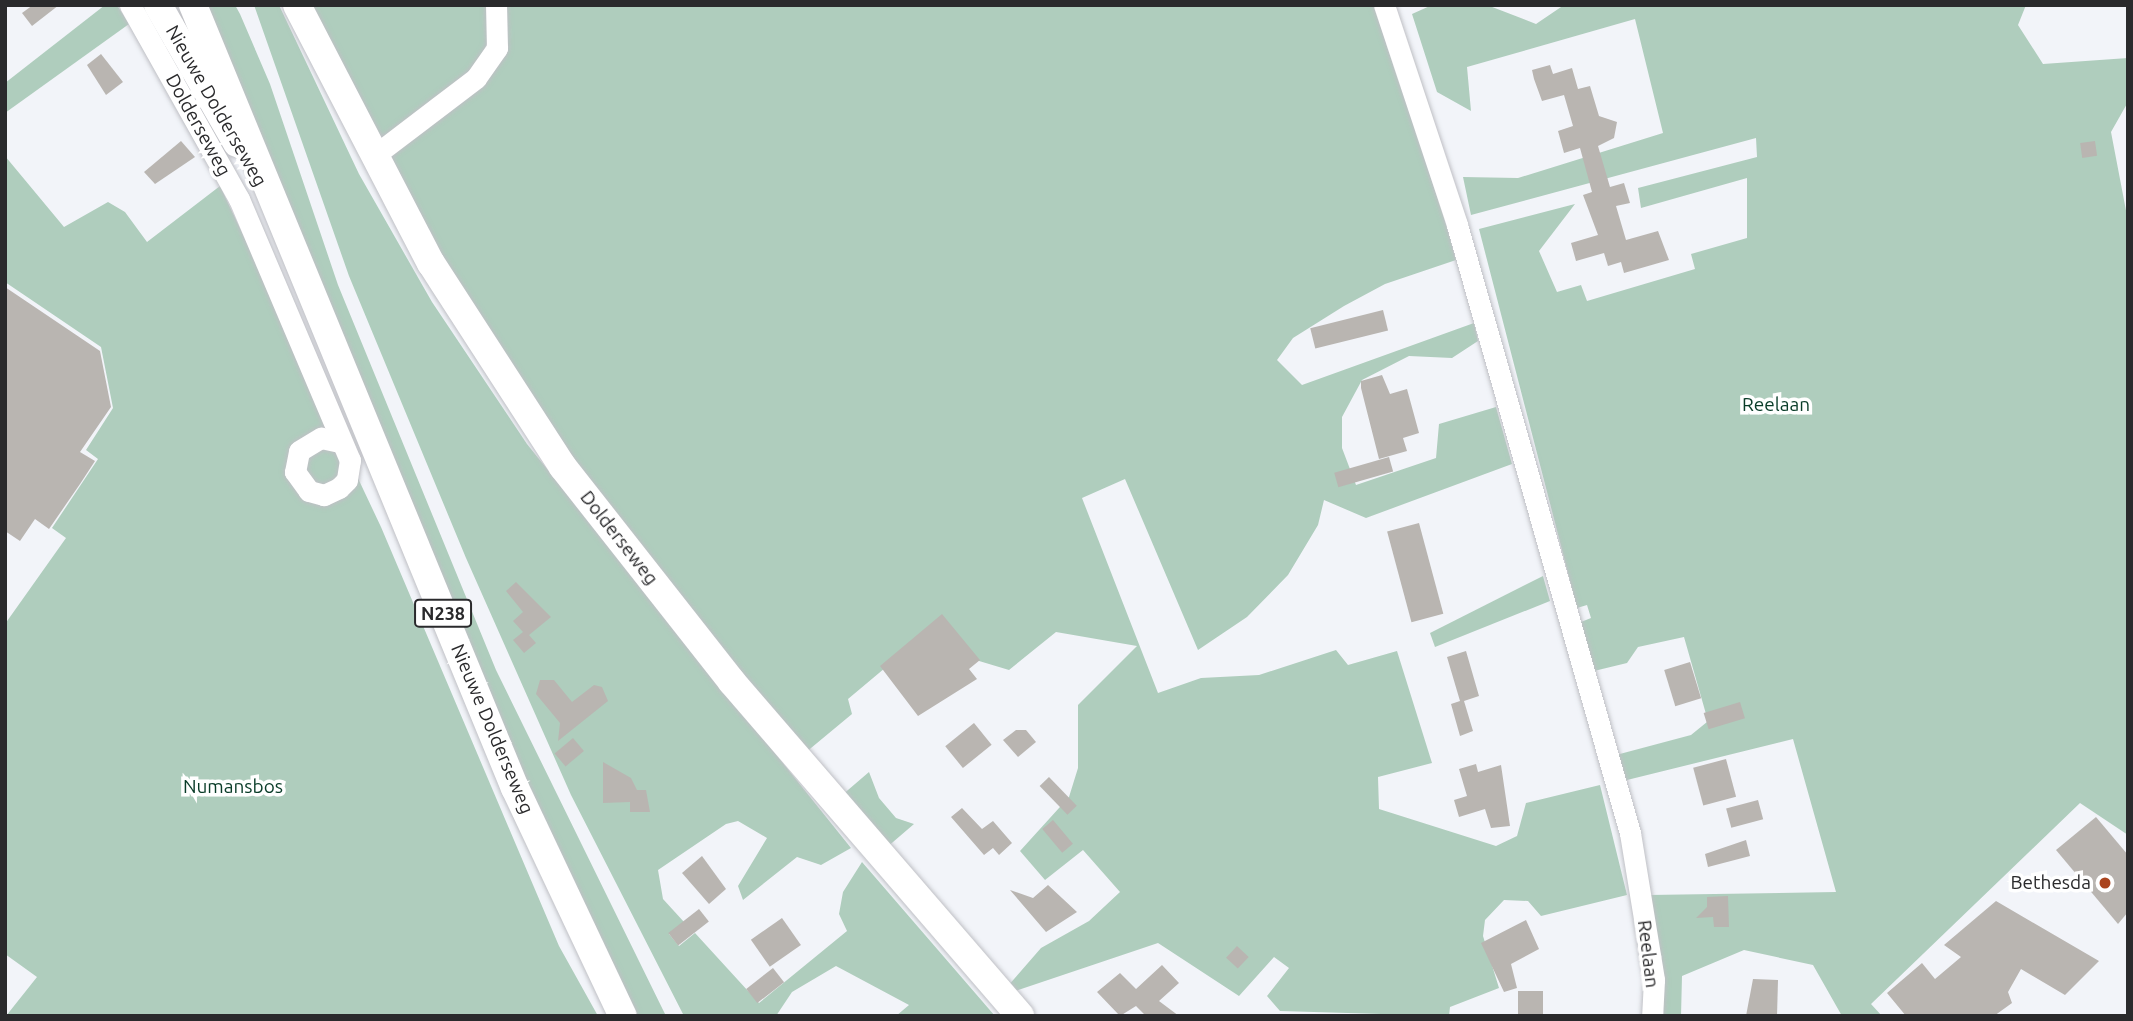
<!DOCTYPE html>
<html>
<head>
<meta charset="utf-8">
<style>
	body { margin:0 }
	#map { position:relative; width:2133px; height:1021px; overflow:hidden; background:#f2f4f9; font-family:Ubuntu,sans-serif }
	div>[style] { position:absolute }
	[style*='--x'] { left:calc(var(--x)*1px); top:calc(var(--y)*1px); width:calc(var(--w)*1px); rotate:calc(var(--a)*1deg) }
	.green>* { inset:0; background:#afcdbd }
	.building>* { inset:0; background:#b9b5b1; transform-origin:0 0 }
	.roads { filter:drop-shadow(0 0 2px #bfc0c5) drop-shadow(0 0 2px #bfc0c5) }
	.minor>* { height:21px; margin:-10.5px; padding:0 10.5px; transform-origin:10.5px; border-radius:10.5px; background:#fff }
	.major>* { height:28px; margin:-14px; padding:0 14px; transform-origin:14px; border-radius:14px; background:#fff }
	.dots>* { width:19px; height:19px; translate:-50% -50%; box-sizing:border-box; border:4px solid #fff; border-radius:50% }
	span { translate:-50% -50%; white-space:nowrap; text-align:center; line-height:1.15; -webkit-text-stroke:7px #fff; paint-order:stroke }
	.shield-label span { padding:2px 5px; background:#fff; border:2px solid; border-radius:5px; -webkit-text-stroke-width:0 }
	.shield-label { font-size:18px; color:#2a2a2c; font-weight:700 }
	.street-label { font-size:19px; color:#2a2a2c }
	.park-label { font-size:19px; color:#093c28 }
	.poi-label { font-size:19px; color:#2a2a2c }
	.right { translate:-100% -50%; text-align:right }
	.frame { position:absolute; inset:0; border:7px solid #2a2a2c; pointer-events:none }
</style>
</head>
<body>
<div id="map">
	<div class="green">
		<i style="clip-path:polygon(105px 5px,117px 5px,129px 24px,5px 113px,5px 83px)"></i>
		<i style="clip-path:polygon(204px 5px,235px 5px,240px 14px,270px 84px,338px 285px,496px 670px,666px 1016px,634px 1016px,580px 912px)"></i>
		<i style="clip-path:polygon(254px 5px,279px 5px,359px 174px,432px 302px,527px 444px,851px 848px,821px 865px,797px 857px,743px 900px,738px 886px,767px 838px,738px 821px,726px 824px,658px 870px,663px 899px,684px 922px,669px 934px,679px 946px,695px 933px,759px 1003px,847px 931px,839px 914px,843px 892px,862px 862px,995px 1016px,896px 1016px,909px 1005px,836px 966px,792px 992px,776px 1016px,684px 1016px,571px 795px,466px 558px,349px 276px)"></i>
		<i style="clip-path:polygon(312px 5px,488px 5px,491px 33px,479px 63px,380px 143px)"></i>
		<i style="clip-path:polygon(505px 5px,1384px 5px,1456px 260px,1385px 284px,1344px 306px,1293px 338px,1277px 360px,1302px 385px,1474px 323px,1478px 341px,1452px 358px,1409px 356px,1362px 380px,1342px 417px,1342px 448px,1356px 485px,1436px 458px,1439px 424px,1496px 407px,1512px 464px,1366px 518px,1324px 500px,1318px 525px,1288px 575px,1247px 617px,1198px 650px,1125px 479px,1082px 498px,1158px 693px,1201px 678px,1259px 675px,1336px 650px,1348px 665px,1397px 651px,1432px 763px,1378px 777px,1379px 809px,1496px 846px,1517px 836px,1526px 803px,1600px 785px,1627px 895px,1541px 916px,1528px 901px,1504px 900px,1485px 920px,1483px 936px,1499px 988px,1450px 1007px,1449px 1016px,1280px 1011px,1267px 996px,1289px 968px,1274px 957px,1239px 996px,1158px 943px,1012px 992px,1007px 987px,1041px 948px,1089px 921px,1120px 892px,1083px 850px,1045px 880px,1020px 851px,1069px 797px,1078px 768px,1078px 705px,1137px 646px,1056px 632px,1009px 670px,916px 642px,848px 699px,852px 714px,805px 753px,526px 399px,382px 159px,506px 47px)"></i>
		<i style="clip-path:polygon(1432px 5px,1487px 5px,1536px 24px,1564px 5px,2026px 5px,2018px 25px,2043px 64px,2128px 58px,2128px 102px,2111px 132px,2128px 221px,2128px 835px,2080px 803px,1871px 1004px,1882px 1016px,1842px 1016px,1813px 965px,1744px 950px,1682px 976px,1681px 1016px,1664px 1016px,1649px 895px,1836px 892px,1793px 739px,1623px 781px,1616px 755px,1691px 735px,1707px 722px,1706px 714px,1684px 637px,1638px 647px,1627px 663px,1594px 671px,1581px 622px,1591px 618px,1587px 605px,1577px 608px,1479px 229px,1575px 204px,1539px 251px,1557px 292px,1581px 285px,1587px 301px,1695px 269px,1691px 254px,1747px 238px,1747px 178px,1641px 208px,1638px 188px,1757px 157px,1756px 138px,1471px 215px,1463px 177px,1518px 178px,1663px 133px,1635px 19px,1467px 67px,1471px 111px,1437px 92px,1412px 14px)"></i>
		<i style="clip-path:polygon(5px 156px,64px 227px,108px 202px,125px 212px,147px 242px,220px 186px,381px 527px,559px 946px,598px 1016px,6px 1016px,37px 977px,5px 954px,5px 624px,66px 538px,52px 528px,98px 459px,86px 450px,113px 408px,101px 347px,5px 282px)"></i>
		<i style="clip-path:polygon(1543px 576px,1550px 601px,1435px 647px,1430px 633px)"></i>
		<i style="clip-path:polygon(869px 772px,879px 798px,896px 818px,914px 824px,886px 848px,841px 796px)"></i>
	</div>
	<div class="building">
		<i style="clip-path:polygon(33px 5px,59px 5px,32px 26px,22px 13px)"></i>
		<i style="clip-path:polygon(101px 54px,123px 82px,106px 95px,87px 65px)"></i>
		<i style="clip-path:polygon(1550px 65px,1553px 74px,1572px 68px,1578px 89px,1590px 86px,1599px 116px,1617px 122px,1614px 138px,1598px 146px,1610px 187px,1624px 183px,1630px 203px,1616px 206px,1626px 240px,1658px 231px,1669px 260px,1624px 273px,1621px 262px,1608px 266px,1604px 253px,1576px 261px,1571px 243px,1598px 235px,1583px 195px,1592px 192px,1580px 148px,1564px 153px,1558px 131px,1573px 126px,1564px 95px,1542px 101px,1534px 79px,1532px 70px)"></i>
		<i style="clip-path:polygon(181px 141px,195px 157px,155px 184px,144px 172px)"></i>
		<i style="left:2095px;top:141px;width:15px;height:15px;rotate:82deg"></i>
		<i style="clip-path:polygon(5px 287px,100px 351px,111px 407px,80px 452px,95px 461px,80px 484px,49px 529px,35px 519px,20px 541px,5px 531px)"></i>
		<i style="left:1383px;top:310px;width:21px;height:75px;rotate:76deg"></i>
		<i style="clip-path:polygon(1382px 375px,1390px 394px,1407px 389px,1419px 433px,1403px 438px,1407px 451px,1379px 459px,1361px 388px,1361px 381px)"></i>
		<i style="left:1389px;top:457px;width:15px;height:57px;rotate:74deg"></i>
		<i style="left:1419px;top:523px;width:94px;height:33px;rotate:75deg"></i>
		<i style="clip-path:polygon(516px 582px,551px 617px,529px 635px,536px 643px,524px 653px,513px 640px,523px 632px,513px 621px,523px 612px,506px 591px)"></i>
		<i style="clip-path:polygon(942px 614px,980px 660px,969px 669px,977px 679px,918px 716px,880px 666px)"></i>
		<i style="clip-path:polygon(1466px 651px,1479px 696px,1464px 701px,1473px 731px,1460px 736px,1451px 704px,1460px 701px,1447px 657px)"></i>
		<i style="left:1690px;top:662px;width:38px;height:27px;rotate:73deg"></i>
		<i style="clip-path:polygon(540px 680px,554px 680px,572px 702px,594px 685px,602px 687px,608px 701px,558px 741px,560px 723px,536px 694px)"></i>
		<i style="left:1740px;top:702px;width:17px;height:38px;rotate:73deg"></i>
		<i style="left:974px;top:723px;width:28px;height:37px;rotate:51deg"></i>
		<i style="clip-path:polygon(1016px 730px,1026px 730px,1036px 742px,1018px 757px,1003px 740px)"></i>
		<i style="left:573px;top:738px;width:17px;height:24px;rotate:50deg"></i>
		<i style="left:1726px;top:759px;width:39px;height:34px;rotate:75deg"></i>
		<i style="clip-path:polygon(603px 762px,631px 778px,637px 790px,646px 790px,650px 812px,630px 812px,630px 802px,603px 803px)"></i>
		<i style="clip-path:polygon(1476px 764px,1478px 772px,1501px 765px,1510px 826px,1491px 828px,1485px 809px,1459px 817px,1454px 800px,1467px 796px,1459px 769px)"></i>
		<i style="left:1049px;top:777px;width:40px;height:13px;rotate:46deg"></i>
		<i style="left:1758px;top:800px;width:20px;height:33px;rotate:75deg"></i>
		<i style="clip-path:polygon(962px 808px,982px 829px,993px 821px,1012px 843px,999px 855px,993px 848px,984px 855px,951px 817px)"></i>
		<i style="clip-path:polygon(2096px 817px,2128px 855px,2128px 912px,2118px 924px,2056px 850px)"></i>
		<i style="left:1053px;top:820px;width:31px;height:14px;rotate:50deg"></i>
		<i style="clip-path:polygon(1746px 840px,1750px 856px,1708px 867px,1705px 854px)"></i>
		<i style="clip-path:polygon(702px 856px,726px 889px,709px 904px,682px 873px)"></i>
		<i style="clip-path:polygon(1048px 885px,1077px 912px,1046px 932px,1010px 890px,1033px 898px)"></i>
		<i style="clip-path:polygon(1728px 896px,1729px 927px,1714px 927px,1713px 917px,1696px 918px,1707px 907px,1707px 897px)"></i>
		<i style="clip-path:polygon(1996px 901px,2099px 961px,2065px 995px,2021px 969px,2008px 992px,2012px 1003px,1994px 1016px,1906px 1016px,1887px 993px,1922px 963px,1935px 979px,1961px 957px,1944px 945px)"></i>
		<i style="left:699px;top:909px;width:16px;height:39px;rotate:52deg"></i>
		<i style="left:782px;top:918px;width:33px;height:38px;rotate:55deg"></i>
		<i style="clip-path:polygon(1526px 920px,1539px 949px,1511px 964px,1517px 988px,1504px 992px,1481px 943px)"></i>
		<i style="left:1237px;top:946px;width:16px;height:16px;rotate:43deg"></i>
		<i style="clip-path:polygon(1162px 965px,1179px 983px,1159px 1001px,1179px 1016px,1146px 1016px,1136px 1006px,1120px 1016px,1097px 992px,1120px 973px,1136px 989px)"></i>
		<i style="left:773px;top:968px;width:18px;height:34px;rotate:52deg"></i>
		<i style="clip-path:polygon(1753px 979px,1778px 980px,1777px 1016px,1746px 1016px)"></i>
		<i style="left:1518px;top:991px;width:25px;height:25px"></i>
	</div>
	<div class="roads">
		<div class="minor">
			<i style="--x:130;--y:5;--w:223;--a:60.7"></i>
			<i style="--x:239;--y:199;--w:284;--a:67"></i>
			<i style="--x:350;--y:460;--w:20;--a:99"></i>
			<i style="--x:347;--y:480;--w:11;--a:135"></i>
			<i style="--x:339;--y:488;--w:17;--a:155"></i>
			<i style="--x:324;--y:495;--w:16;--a:-165"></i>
			<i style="--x:309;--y:491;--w:24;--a:-126"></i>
			<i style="--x:295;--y:472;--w:21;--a:-79"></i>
			<i style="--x:299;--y:451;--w:26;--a:-31"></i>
			<i style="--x:321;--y:438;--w:19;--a:12"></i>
			<i style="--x:1384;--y:5;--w:232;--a:71.6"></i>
			<i style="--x:1457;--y:225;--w:632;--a:74.12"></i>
			<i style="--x:1630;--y:833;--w:149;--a:80.7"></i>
			<i style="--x:1654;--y:980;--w:36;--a:93"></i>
			<i style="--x:375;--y:155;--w:127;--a:-37.3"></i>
			<i style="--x:476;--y:78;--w:37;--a:-55"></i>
			<i style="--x:497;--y:48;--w:43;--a:-91.3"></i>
		</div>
		<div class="major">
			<i style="--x:158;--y:5;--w:159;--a:60.2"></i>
			<i style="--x:193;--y:5;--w:847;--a:67.65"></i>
			<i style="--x:515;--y:788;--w:252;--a:64.7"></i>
			<i style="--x:297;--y:5;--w:291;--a:62.6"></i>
			<i style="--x:431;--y:263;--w:243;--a:57.1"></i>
			<i style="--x:563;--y:467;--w:273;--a:51.8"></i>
			<i style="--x:732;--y:682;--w:441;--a:49.2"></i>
		</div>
	</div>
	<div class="dots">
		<i style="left:2105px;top:883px;background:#aa441e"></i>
	</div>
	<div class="shield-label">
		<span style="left:443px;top:613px">N238</span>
	</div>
	<div class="street-label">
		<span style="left:216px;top:106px;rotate:60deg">Nieuwe Dolderseweg</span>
		<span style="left:198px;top:125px;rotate:61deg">Dolderseweg</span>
		<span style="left:619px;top:538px;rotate:52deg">Dolderseweg</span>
		<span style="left:492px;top:729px;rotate:67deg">Nieuwe Dolderseweg</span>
		<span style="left:1648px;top:954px;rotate:83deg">Reelaan</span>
	</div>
	<div class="park-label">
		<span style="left:1776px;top:405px">Reelaan</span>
		<span style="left:233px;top:787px">Numansbos</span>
	</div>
	<div class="poi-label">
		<span class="right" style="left:2091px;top:883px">Bethesda</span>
	</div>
	<div class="frame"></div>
</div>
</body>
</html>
